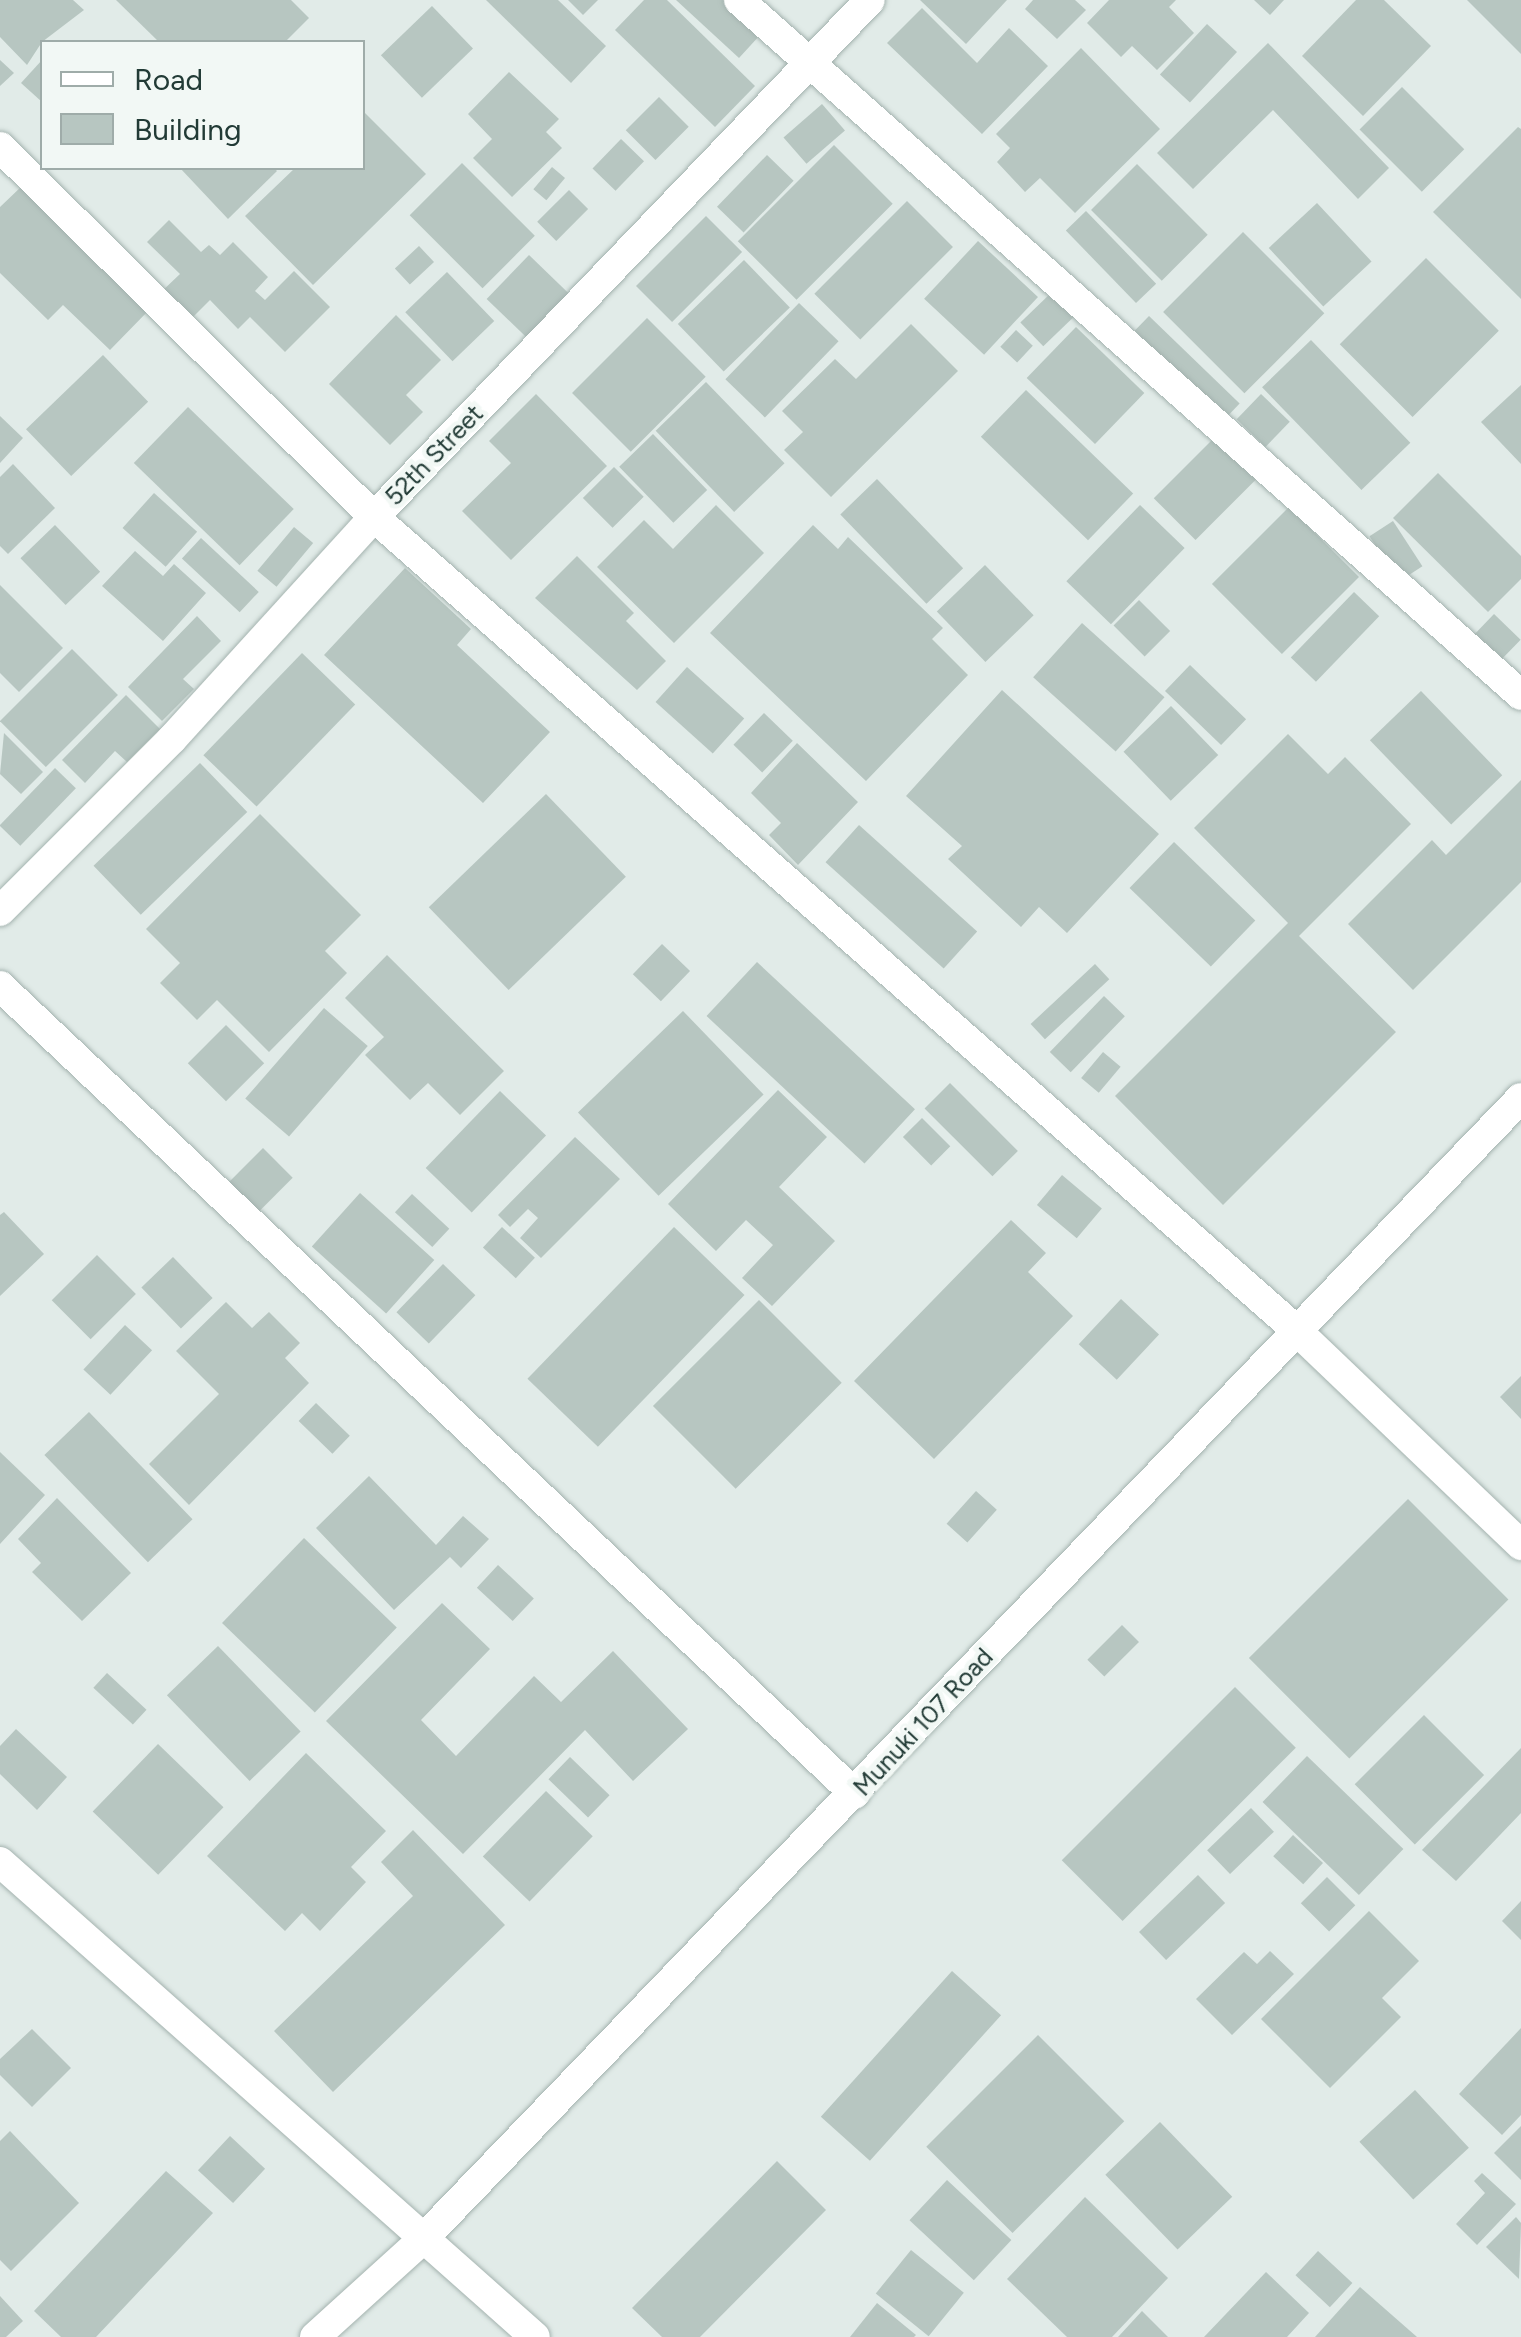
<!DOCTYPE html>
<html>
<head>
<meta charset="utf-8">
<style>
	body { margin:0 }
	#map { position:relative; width:1521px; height:2337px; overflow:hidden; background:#e1ebe8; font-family:Figtree,sans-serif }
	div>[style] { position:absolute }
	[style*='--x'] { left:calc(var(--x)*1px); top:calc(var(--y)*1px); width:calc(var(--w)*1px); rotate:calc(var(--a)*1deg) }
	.building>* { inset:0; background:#b7c6c1; transform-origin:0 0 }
	.roads { filter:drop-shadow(0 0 2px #a4b3af) drop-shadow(0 0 2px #a4b3af) }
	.street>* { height:30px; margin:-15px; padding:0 15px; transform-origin:15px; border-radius:15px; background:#fff }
	.secondary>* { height:30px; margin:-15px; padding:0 15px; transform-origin:15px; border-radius:15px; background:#fff }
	span { translate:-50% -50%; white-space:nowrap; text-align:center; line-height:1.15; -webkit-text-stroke:9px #f2f8f5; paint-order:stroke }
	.street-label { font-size:25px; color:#223b36 }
	.legend { position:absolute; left:40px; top:40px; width:325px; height:130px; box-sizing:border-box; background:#f2f8f5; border:2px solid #9faca9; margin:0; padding:12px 18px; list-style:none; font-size:30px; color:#223b36 }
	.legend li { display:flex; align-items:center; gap:20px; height:50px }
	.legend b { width:50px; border:2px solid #9faca9 }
</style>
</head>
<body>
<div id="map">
	<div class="building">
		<i style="clip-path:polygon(0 0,73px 0,84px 10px,42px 42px,27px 65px,0 37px)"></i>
		<i style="clip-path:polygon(116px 0,291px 0,309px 18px,285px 42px,159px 42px)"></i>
		<i style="clip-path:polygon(486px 0,558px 0,606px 46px,571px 83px)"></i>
		<i style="clip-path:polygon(568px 0,598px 0,583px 15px)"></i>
		<i style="clip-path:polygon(644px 0,667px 0,755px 86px,715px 127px,615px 30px)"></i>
		<i style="clip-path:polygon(676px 0,725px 0,761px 34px,739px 58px)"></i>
		<i style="clip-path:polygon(920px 0,1007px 0,966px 44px)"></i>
		<i style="clip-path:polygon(1033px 0,1075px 0,1086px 10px,1057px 39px,1025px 9px)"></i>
		<i style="clip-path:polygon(1109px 0,1176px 0,1169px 7px,1194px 33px,1157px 70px,1132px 46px,1121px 57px,1087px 23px)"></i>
		<i style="clip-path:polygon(1254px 0,1284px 0,1270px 15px)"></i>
		<i style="clip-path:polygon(1356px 0,1384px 0,1431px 46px,1363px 116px,1302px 56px)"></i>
		<i style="clip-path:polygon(1467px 0,1521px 0,1521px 54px)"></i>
		<i style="left:432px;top:6px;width:59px;height:71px;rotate:46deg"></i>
		<i style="clip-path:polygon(922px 8px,977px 63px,1009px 28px,1048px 66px,982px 134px,887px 43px)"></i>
		<i style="left:1207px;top:24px;width:41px;height:69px;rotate:43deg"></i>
		<i style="clip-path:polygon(1268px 43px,1389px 168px,1358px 199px,1273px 110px,1193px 189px,1157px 153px)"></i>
		<i style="clip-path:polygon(1081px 48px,1160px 129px,1075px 213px,1040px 178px,1025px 192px,997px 162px,1010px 148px,996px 134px)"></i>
		<i style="clip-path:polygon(0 60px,14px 73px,0 86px)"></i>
		<i style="clip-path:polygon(42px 60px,42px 102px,21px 83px)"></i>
		<i style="clip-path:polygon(509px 72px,559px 119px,546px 132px,562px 148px,512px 197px,473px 158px,492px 139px,468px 114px)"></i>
		<i style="left:1402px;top:87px;width:88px;height:60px;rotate:45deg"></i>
		<i style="left:659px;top:97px;width:42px;height:47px;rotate:45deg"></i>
		<i style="left:822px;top:104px;width:35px;height:51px;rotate:49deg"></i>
		<i style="clip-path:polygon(362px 110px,426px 174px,313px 285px,245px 216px,295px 168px,362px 168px)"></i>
		<i style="clip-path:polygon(1518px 127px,1521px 129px,1521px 299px,1433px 212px)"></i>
		<i style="left:621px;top:139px;width:32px;height:41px;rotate:44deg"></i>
		<i style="left:834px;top:145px;width:83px;height:136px;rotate:45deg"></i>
		<i style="left:767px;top:155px;width:37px;height:72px;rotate:44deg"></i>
		<i style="left:462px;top:163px;width:103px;height:74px;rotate:45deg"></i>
		<i style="left:1137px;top:164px;width:100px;height:65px;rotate:45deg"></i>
		<i style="left:552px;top:167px;width:17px;height:29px;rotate:40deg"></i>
		<i style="clip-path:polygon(180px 168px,274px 168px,277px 171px,228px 219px)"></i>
		<i style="clip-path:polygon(22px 186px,149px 310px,110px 350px,63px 305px,48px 320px,0 273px,0 207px)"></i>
		<i style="left:569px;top:190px;width:27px;height:45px;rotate:45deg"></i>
		<i style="left:907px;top:201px;width:65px;height:131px;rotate:45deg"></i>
		<i style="left:1317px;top:203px;width:80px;height:66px;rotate:47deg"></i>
		<i style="left:1086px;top:211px;width:101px;height:28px;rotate:46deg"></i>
		<i style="left:706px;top:216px;width:51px;height:99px;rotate:45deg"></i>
		<i style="clip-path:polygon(169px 220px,201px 252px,209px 245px,220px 255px,233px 242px,268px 277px,255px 291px,265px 300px,294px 271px,330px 307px,285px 352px,250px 317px,238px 329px,210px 300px,188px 322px,160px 293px,180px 274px,147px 242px)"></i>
		<i style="left:1243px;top:232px;width:115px;height:113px;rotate:45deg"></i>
		<i style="left:978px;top:241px;width:82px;height:79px;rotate:43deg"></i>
		<i style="left:419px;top:246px;width:22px;height:33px;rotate:47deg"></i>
		<i style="left:529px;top:255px;width:64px;height:61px;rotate:44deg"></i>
		<i style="left:1426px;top:258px;width:103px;height:122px;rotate:45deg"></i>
		<i style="left:744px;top:260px;width:66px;height:92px;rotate:46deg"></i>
		<i style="left:447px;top:272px;width:68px;height:58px;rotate:46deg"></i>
		<i style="left:1052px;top:292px;width:33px;height:44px;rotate:46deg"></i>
		<i style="left:799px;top:303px;width:55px;height:106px;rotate:44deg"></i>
		<i style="clip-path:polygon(396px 315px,441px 360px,406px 395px,423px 412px,390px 445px,329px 384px)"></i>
		<i style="left:1149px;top:316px;width:126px;height:21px;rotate:44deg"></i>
		<i style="left:647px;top:318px;width:83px;height:106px;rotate:45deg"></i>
		<i style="clip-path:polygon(911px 324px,958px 371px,831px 497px,784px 450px,803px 432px,782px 411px,835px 359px,856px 379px)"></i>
		<i style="left:1076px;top:327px;width:95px;height:71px;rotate:44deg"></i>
		<i style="left:1016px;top:330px;width:23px;height:23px;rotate:43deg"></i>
		<i style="left:1311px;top:340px;width:143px;height:68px;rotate:46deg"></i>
		<i style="left:103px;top:355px;width:65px;height:107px;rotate:46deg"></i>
		<i style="left:706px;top:382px;width:113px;height:70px;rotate:46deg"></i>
		<i style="clip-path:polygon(1521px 385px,1521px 464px,1481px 422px)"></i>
		<i style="left:1026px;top:390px;width:149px;height:65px;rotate:44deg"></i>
		<i style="clip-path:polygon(536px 394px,607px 466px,511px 560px,462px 511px,511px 463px,489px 441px)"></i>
		<i style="left:1261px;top:394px;width:40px;height:35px;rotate:44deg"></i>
		<i style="left:188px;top:407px;width:147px;height:78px;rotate:44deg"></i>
		<i style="clip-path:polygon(0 416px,23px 438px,0 463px)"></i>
		<i style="left:653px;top:434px;width:78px;height:47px;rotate:46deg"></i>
		<i style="left:1216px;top:436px;width:59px;height:88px;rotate:45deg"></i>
		<i style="clip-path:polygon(13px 464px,55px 508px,8px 554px,0 546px,0 477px)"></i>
		<i style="left:614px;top:467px;width:42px;height:44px;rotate:45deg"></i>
		<i style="clip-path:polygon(1438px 473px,1521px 556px,1521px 579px,1488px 612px,1393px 518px)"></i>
		<i style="left:877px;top:479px;width:124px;height:51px;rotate:46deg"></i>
		<i style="left:154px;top:493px;width:58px;height:47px;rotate:42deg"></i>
		<i style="clip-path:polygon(716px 505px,764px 553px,674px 643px,597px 567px,644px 520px,673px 549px)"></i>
		<i style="left:1140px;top:505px;width:62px;height:106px;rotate:44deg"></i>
		<i style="left:1289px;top:507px;width:99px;height:109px;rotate:45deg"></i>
		<i style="left:1393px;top:521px;width:54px;height:28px;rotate:57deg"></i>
		<i style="left:55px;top:525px;width:65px;height:48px;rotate:46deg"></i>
		<i style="clip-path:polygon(813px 525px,838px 549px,848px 537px,943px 628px,932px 639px,968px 675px,866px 781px,710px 633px)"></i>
		<i style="left:294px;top:527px;width:25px;height:57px;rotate:40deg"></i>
		<i style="left:201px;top:538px;width:79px;height:28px;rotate:43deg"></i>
		<i style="clip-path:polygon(135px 551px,163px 576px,174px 564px,206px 593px,163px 641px,102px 586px)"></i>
		<i style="clip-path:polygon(577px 556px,634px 613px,626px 621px,666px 661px,637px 690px,535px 598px)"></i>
		<i style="left:985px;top:565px;width:70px;height:67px;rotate:46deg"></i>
		<i style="clip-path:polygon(405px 568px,471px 629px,457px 645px,550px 732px,483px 803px,324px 655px)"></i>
		<i style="clip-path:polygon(0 585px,63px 648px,19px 692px,0 673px)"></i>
		<i style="left:1354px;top:592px;width:35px;height:91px;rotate:44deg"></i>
		<i style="left:1139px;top:600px;width:44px;height:36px;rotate:45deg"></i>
		<i style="left:1494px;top:614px;width:37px;height:28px;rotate:44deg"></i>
		<i style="clip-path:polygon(197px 616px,221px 641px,183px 679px,194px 689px,162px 721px,128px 687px)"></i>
		<i style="left:1082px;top:623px;width:111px;height:73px;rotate:42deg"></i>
		<i style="left:72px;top:649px;width:65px;height:102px;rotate:45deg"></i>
		<i style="left:302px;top:653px;width:74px;height:142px;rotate:44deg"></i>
		<i style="left:1190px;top:665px;width:78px;height:36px;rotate:44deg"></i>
		<i style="left:687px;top:667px;width:77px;height:47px;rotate:42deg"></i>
		<i style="clip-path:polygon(1002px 690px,1159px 834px,1067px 933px,1039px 907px,1021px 927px,948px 859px,962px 846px,906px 796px)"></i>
		<i style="left:1421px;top:691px;width:117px;height:71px;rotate:46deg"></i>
		<i style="clip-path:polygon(126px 695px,160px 729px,127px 762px,115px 751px,85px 783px,62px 760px)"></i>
		<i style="left:1171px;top:706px;width:68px;height:66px;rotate:46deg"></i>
		<i style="left:764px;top:713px;width:40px;height:44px;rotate:44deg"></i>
		<i style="clip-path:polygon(4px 733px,43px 772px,21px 794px,0 774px)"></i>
		<i style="clip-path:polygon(1288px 734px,1328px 774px,1345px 757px,1411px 824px,1299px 936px,1396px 1032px,1223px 1205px,1115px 1096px,1288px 923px,1194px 828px)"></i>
		<i style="clip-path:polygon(797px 743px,858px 802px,798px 865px,769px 835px,781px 823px,751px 793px)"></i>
		<i style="left:200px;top:763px;width:68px;height:148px;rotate:46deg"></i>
		<i style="left:55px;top:768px;width:29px;height:80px;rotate:44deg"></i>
		<i style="clip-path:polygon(1521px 780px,1521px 882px,1413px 990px,1348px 924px,1432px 840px,1446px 855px)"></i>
		<i style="left:546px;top:794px;width:115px;height:163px;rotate:46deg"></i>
		<i style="clip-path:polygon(260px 814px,361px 915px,325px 951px,347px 973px,269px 1052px,217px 1000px,197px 1020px,160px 983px,180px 963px,146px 929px)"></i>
		<i style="left:859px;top:825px;width:159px;height:50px;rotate:42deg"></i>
		<i style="left:1174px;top:842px;width:113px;height:64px;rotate:44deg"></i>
		<i style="left:662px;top:944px;width:39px;height:42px;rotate:44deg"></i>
		<i style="clip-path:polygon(387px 955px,504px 1071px,460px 1115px,428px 1083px,410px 1100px,365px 1055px,384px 1037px,345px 998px)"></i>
		<i style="left:757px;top:962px;width:216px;height:74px;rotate:43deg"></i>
		<i style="left:1095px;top:964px;width:21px;height:88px;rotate:47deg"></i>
		<i style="left:1104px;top:996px;width:29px;height:78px;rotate:44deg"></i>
		<i style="left:324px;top:1008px;width:58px;height:120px;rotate:41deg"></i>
		<i style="left:683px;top:1011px;width:116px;height:146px;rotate:46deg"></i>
		<i style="left:226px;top:1025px;width:54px;height:54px;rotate:45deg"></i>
		<i style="left:1103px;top:1052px;width:23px;height:34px;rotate:40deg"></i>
		<i style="left:950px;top:1083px;width:96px;height:36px;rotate:45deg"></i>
		<i style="clip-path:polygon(778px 1090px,827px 1137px,779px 1187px,835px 1241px,772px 1306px,742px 1278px,773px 1245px,746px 1220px,716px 1251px,668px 1204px)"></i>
		<i style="left:500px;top:1091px;width:64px;height:107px;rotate:44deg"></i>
		<i style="left:922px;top:1118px;width:40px;height:27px;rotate:45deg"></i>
		<i style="clip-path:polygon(575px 1137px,620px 1179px,541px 1258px,520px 1238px,538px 1218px,528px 1209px,510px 1227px,498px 1215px)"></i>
		<i style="left:263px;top:1148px;width:42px;height:48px;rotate:45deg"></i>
		<i style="left:1062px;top:1175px;width:52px;height:39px;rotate:40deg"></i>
		<i style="left:360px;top:1193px;width:100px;height:72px;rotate:42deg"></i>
		<i style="left:412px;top:1194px;width:51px;height:25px;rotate:43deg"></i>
		<i style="clip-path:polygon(4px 1212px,44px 1254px,0 1296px,0 1215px)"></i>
		<i style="clip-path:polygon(1011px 1220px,1046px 1253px,1028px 1272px,1073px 1316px,934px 1459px,854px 1381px)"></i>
		<i style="left:502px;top:1227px;width:45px;height:28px;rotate:43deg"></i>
		<i style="left:674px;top:1227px;width:98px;height:211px;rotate:44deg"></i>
		<i style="left:97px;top:1255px;width:55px;height:64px;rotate:45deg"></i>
		<i style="left:173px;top:1257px;width:57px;height:44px;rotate:46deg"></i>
		<i style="left:443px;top:1264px;width:45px;height:67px;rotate:44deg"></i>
		<i style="left:1121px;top:1299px;width:52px;height:62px;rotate:43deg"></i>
		<i style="left:759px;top:1300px;width:117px;height:150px;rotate:45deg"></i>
		<i style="clip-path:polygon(226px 1302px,252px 1328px,269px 1312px,300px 1343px,285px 1358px,309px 1383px,189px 1505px,149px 1464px,219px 1394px,176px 1351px)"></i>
		<i style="left:125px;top:1325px;width:37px;height:61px;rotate:43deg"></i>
		<i style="clip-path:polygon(1521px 1376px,1521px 1419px,1500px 1397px)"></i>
		<i style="left:316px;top:1403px;width:47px;height:25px;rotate:44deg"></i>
		<i style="left:89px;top:1412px;width:149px;height:62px;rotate:46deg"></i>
		<i style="clip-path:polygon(0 1452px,45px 1495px,0 1544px)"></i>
		<i style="clip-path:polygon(369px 1476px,436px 1545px,463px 1516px,489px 1539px,461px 1568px,450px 1557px,394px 1610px,316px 1528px)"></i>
		<i style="left:976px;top:1491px;width:28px;height:44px;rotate:42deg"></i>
		<i style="clip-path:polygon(57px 1498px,131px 1573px,82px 1621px,32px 1572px,41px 1563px,18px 1539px)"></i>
		<i style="left:1408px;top:1499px;width:142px;height:225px;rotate:45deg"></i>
		<i style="left:304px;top:1538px;width:129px;height:118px;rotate:44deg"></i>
		<i style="left:498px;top:1565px;width:49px;height:31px;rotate:43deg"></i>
		<i style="clip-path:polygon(442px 1603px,490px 1649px,421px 1720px,456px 1756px,534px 1676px,561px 1702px,613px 1651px,688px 1729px,633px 1781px,585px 1730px,463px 1854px,326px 1721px)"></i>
		<i style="left:1122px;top:1625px;width:24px;height:49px;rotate:45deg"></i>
		<i style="left:218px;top:1646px;width:119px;height:71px;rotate:46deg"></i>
		<i style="left:107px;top:1673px;width:54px;height:20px;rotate:43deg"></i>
		<i style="left:1235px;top:1687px;width:86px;height:245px;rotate:45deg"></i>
		<i style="left:1424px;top:1715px;width:85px;height:98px;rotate:45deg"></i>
		<i style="clip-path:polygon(16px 1729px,67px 1777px,37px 1810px,0 1774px,0 1746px)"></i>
		<i style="left:158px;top:1744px;width:91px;height:94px;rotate:44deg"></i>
		<i style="clip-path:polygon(1521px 1748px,1521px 1813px,1456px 1881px,1422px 1850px)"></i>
		<i style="clip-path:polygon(306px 1753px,386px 1831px,351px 1867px,366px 1882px,320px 1931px,302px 1913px,285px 1931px,207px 1856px)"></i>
		<i style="left:1307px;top:1756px;width:134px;height:64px;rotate:44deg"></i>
		<i style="left:570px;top:1757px;width:55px;height:31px;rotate:44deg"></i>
		<i style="left:546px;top:1791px;width:65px;height:91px;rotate:44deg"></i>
		<i style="left:1251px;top:1808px;width:33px;height:61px;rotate:46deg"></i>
		<i style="clip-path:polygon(413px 1830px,505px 1925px,333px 2092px,274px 2031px,413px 1896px,381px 1862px)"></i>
		<i style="left:1293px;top:1835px;width:41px;height:29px;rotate:43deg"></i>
		<i style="left:1198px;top:1875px;width:39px;height:82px;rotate:46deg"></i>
		<i style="left:1327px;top:1877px;width:40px;height:37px;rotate:45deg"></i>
		<i style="clip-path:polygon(1521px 1901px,1521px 1940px,1502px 1921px)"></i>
		<i style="clip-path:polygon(1369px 1911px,1419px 1961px,1382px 1998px,1401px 2017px,1330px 2088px,1261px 2019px)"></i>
		<i style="clip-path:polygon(1270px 1951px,1294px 1974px,1232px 2035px,1196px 1999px,1244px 1952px,1257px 1964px)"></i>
		<i style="left:952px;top:1971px;width:66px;height:196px;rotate:42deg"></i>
		<i style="clip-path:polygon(1521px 2028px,1521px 2115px,1502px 2135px,1459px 2094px)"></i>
		<i style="clip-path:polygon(32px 2029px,71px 2068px,32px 2107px,0 2075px,0 2059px)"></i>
		<i style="left:1038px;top:2035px;width:122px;height:158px;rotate:45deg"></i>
		<i style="left:1415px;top:2090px;width:79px;height:76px;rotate:47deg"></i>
		<i style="left:1160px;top:2122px;width:104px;height:76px;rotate:46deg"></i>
		<i style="clip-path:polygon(1521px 2126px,1521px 2180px,1494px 2153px)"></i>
		<i style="clip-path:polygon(10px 2131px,79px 2203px,11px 2271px,0 2260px,0 2141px)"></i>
		<i style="left:230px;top:2136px;width:48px;height:47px;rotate:43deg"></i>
		<i style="clip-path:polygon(777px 2161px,826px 2210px,700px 2337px,662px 2337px,632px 2308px)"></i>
		<i style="clip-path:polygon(166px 2171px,213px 2213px,96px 2337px,61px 2337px,34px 2311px)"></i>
		<i style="clip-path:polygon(1482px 2173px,1516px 2204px,1477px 2245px,1456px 2224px,1485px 2193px,1474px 2181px)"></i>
		<i style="left:947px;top:2180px;width:88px;height:55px;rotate:43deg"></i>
		<i style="clip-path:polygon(1085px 2197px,1168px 2278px,1112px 2337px,1067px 2337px,1007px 2279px)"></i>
		<i style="clip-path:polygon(1516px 2217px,1521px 2223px,1519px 2279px,1486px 2247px)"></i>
		<i style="left:911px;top:2250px;width:68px;height:56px;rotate:39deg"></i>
		<i style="left:1318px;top:2251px;width:47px;height:33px;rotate:43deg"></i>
		<i style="clip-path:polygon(1266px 2272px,1309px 2313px,1287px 2337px,1204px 2337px)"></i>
		<i style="clip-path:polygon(1360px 2287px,1417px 2337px,1315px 2337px)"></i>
		<i style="clip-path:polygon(0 2296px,23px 2321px,6px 2337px,0 2337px)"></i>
		<i style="clip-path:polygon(877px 2303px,916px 2335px,914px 2337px,850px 2337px)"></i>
		<i style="clip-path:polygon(1142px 2311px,1168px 2337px,1118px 2337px)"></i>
	</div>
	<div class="roads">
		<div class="street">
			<i style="--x:739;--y:0;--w:1046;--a:41.63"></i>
			<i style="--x:0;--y:147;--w:526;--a:44.69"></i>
			<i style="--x:374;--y:517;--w:1228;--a:41.4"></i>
			<i style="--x:1295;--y:1329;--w:313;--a:43.7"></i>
			<i style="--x:0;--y:911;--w:243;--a:-45"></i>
			<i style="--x:172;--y:739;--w:300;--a:-47.7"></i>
			<i style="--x:374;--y:517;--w:716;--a:-46.19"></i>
			<i style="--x:0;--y:986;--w:1176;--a:43.38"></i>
			<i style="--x:0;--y:1862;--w:715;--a:41.6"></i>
		</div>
		<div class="secondary">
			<i style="--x:315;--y:2337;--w:147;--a:-42.2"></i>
			<i style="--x:424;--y:2238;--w:1582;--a:-46.1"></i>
		</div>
	</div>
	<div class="street-label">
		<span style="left:434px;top:455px;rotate:-46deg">52th Street</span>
		<span style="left:923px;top:1722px;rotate:-47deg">Munuki 107 Road</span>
	</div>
	<ul class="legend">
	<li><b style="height:12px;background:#fff"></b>Road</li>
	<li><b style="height:28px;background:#b7c6c1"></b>Building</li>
	</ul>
</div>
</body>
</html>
